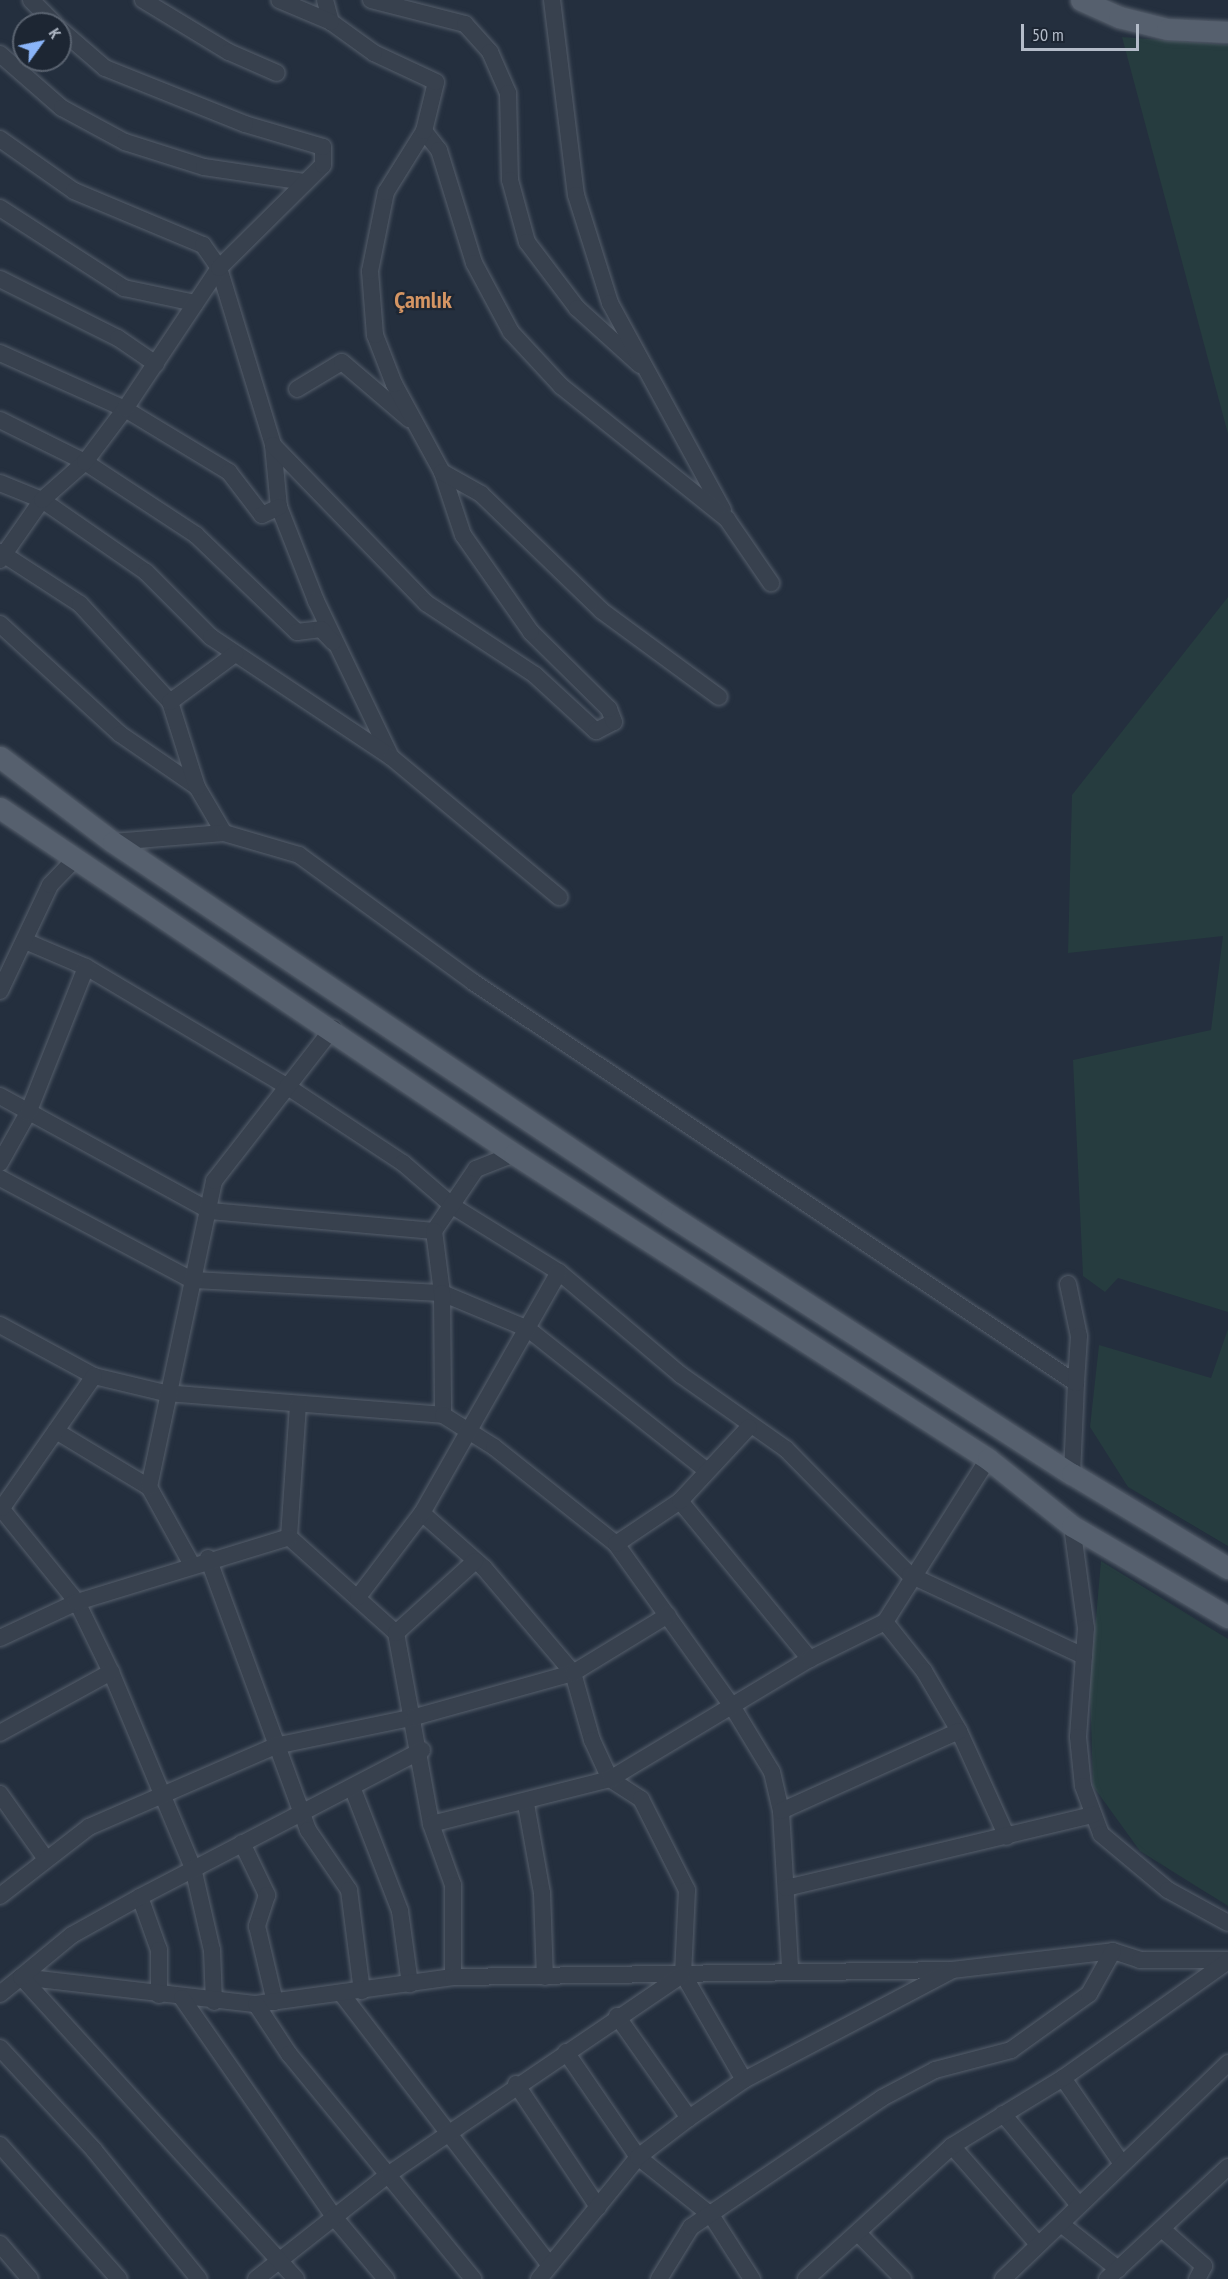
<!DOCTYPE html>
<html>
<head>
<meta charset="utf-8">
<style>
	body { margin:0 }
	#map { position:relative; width:1228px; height:2279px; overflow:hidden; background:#242f3e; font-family:"PT Sans Narrow",sans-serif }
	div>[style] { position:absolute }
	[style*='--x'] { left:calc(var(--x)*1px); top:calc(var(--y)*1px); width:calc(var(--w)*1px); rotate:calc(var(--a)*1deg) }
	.green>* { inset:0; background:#263c3f }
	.roads { filter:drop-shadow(0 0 2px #565f6c) drop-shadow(0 0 2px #565f6c) }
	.minor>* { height:16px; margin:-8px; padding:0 8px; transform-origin:8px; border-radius:8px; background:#38414e }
	.major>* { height:21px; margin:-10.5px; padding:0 10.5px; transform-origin:10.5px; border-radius:10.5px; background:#56606e }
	span { translate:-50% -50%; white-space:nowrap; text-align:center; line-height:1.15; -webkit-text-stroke:4.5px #1d2633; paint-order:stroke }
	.district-label { font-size:24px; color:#d59563; font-weight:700 }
	.north { position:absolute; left:12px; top:12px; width:60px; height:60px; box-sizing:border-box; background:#1d2633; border:2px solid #59626f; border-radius:50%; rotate:57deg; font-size:16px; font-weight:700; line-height:24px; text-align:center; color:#b4bcc9 }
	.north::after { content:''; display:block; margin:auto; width:21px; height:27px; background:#8ab4f8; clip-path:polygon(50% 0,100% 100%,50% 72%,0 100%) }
	.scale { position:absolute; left:1021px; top:24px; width:118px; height:27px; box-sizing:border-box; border:3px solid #b4bcc9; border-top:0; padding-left:8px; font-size:18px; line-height:21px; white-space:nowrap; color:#b4bcc9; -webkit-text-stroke:4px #1d2633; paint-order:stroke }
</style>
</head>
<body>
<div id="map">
	<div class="green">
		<i style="clip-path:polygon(1122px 37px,1228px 45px,1228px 434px)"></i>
		<i style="clip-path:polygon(1228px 597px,1228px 1312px,1118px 1278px,1105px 1292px,1083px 1276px,1073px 1060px,1211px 1030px,1223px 936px,1068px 953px,1072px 795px)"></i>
		<i style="clip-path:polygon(1228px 1329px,1228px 1546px,1128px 1487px,1090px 1427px,1099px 1345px,1211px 1378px)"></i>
		<i style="clip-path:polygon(1101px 1561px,1228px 1639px,1228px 1906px,1140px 1851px,1093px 1786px,1090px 1687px)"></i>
	</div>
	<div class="roads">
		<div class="minor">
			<i style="--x:31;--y:0;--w:34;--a:45"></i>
			<i style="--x:143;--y:0;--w:100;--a:31.2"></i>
			<i style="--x:229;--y:52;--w:52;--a:23.6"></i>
			<i style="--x:325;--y:0;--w:23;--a:75"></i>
			<i style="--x:371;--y:0;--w:97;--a:14.3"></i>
			<i style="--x:465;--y:24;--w:38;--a:48"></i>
			<i style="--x:490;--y:52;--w:45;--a:66.3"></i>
			<i style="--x:508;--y:93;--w:87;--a:88.7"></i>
			<i style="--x:510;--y:180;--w:64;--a:74.7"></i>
			<i style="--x:527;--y:242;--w:83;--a:52.9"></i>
			<i style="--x:577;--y:308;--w:85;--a:42.1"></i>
			<i style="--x:552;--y:0;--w:196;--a:83"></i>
			<i style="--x:576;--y:195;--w:113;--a:72.5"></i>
			<i style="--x:610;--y:303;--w:236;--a:61.4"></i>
			<i style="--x:0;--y:54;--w:82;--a:41.1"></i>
			<i style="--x:62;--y:108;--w:72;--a:28.4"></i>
			<i style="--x:125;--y:142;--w:83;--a:17.6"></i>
			<i style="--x:204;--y:167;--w:101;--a:8.5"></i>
			<i style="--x:424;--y:131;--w:24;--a:52"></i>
			<i style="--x:439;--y:150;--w:118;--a:72.8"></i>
			<i style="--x:474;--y:263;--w:78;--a:61.8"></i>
			<i style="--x:511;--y:332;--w:74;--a:47.2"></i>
			<i style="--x:561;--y:386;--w:213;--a:38.7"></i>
			<i style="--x:727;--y:519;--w:78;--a:55.5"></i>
			<i style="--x:0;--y:139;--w:90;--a:35.1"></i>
			<i style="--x:74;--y:191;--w:140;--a:22.7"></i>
			<i style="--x:203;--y:245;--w:28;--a:55"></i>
			<i style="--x:219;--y:268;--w:185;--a:73"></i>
			<i style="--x:273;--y:445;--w:62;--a:84.5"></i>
			<i style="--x:279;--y:507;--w:101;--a:68.5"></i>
			<i style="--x:316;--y:601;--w:173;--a:64.3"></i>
			<i style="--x:0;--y:208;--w:148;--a:32.8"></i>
			<i style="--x:124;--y:288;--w:73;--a:11.9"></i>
			<i style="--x:0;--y:279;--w:132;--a:26.6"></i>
			<i style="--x:118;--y:338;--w:46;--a:34.4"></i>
			<i style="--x:0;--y:353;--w:137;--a:24.1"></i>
			<i style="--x:125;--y:409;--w:122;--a:31.2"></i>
			<i style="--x:229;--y:472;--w:54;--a:52.5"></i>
			<i style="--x:262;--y:515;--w:19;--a:-25"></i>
			<i style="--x:297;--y:389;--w:52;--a:-31"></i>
			<i style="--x:342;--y:362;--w:88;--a:40.4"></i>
			<i style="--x:0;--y:420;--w:95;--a:26.3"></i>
			<i style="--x:85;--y:462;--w:133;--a:33.3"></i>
			<i style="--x:196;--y:535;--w:140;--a:43.8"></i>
			<i style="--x:297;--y:632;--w:24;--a:-7"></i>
			<i style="--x:321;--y:629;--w:18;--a:47"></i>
			<i style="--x:273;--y:445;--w:220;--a:45.9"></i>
			<i style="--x:426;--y:603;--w:131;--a:33.4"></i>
			<i style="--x:535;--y:675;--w:83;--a:42.6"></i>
			<i style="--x:596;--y:731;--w:20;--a:-27"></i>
			<i style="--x:614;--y:722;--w:14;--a:-111"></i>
			<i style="--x:609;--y:709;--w:110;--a:-135.4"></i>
			<i style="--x:531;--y:632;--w:118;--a:-125"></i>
			<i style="--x:463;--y:535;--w:66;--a:-108.4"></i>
			<i style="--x:442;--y:472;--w:100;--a:-118.6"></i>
			<i style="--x:394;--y:384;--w:53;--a:-111.2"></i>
			<i style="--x:375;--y:335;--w:64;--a:-94.5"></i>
			<i style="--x:370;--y:271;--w:81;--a:-78.6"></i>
			<i style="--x:386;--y:192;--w:72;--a:-58.1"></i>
			<i style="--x:424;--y:131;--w:50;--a:-76.2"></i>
			<i style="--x:436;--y:82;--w:68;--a:-154.9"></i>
			<i style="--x:374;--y:53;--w:53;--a:-144.2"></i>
			<i style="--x:331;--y:22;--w:56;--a:-157.1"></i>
			<i style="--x:442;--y:472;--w:45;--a:29.4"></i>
			<i style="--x:481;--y:494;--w:168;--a:44"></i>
			<i style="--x:602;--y:611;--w:145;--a:36.3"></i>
			<i style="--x:0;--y:483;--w:45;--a:22"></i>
			<i style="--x:42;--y:500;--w:126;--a:34.7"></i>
			<i style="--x:146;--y:572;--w:92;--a:45"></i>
			<i style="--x:211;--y:637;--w:216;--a:33.7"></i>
			<i style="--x:391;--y:757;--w:219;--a:39.8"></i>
			<i style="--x:0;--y:552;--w:95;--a:33"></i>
			<i style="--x:80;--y:604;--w:133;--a:47.4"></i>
			<i style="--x:0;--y:560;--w:73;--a:-55"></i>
			<i style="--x:42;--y:500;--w:57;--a:-41.5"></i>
			<i style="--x:85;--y:462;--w:66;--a:-53"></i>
			<i style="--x:125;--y:409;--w:169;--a:-56.3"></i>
			<i style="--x:219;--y:268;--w:146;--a:-44.7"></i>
			<i style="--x:323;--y:165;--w:18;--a:-90"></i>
			<i style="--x:323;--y:147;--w:81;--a:-163.6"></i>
			<i style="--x:245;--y:124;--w:151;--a:-158.2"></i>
			<i style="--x:105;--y:68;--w:60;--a:-139.1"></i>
			<i style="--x:0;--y:624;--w:163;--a:42.5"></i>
			<i style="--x:120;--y:734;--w:93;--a:34.5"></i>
			<i style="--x:224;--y:833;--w:53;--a:-120.4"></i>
			<i style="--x:197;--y:787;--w:89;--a:-107.6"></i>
			<i style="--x:170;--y:702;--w:81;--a:-36.4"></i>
			<i style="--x:113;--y:842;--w:111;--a:-4.6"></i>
			<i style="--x:224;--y:833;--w:78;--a:16.3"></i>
			<i style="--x:299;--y:855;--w:215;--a:36.1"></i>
			<i style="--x:473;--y:982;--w:724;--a:33.62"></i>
			<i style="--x:1076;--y:1383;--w:91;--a:92.5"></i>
			<i style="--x:25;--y:941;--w:66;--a:23.1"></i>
			<i style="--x:86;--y:967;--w:235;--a:30.7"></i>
			<i style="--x:288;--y:1087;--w:138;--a:33.5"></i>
			<i style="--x:403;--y:1163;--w:67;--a:40.8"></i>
			<i style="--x:454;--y:1207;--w:123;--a:31.8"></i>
			<i style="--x:559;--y:1272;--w:160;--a:40.2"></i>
			<i style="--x:681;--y:1375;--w:128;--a:35.2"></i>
			<i style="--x:786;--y:1449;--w:177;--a:45.5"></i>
			<i style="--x:910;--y:1575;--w:192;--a:25"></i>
			<i style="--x:0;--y:991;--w:117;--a:-64.7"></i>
			<i style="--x:50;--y:885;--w:36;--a:-46"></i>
			<i style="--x:0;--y:1096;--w:239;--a:28.7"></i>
			<i style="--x:210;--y:1211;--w:225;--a:5.1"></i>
			<i style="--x:434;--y:1231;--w:75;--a:-55.9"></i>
			<i style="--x:476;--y:1169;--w:41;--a:-21.5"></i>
			<i style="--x:0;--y:1163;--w:57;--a:-60.8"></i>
			<i style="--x:28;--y:1113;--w:157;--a:-68.3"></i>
			<i style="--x:0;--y:1178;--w:217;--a:28"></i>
			<i style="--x:192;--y:1280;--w:250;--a:3"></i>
			<i style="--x:442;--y:1293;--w:93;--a:22.7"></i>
			<i style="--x:528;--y:1329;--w:228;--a:38.4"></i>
			<i style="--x:434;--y:1231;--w:63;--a:82.6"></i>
			<i style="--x:442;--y:1293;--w:122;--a:89.5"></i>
			<i style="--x:1068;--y:1284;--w:53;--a:78.1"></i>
			<i style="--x:1079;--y:1336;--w:47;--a:93.7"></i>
			<i style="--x:0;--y:1325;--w:107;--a:28.5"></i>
			<i style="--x:94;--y:1376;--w:73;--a:13.5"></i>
			<i style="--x:165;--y:1393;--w:279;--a:4.5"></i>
			<i style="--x:443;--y:1415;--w:60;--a:32.1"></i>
			<i style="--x:494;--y:1447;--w:156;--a:38.5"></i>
			<i style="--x:616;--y:1544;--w:199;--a:54.4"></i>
			<i style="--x:732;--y:1706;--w:77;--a:58.8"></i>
			<i style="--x:772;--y:1772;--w:40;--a:77"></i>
			<i style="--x:781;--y:1811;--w:158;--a:86.7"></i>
			<i style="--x:56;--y:1431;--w:109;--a:31.1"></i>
			<i style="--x:149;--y:1487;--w:87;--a:61.1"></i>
			<i style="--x:149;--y:1487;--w:313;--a:-78"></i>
			<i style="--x:214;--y:1181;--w:194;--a:-52.1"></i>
			<i style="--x:680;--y:1501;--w:205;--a:50.6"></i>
			<i style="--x:0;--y:1507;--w:122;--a:51"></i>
			<i style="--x:77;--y:1602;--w:78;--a:64.1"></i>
			<i style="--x:111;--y:1672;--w:212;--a:67.3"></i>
			<i style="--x:193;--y:1868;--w:84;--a:77"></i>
			<i style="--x:212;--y:1950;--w:52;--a:87.8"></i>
			<i style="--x:2;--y:1508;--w:161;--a:-55.1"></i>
			<i style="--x:422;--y:1513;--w:83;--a:41.6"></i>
			<i style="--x:484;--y:1568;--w:138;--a:49.7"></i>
			<i style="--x:573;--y:1673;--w:70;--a:74.2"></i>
			<i style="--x:592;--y:1740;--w:43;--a:65.2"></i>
			<i style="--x:610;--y:1779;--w:37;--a:33"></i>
			<i style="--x:641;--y:1799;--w:102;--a:63.2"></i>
			<i style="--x:687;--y:1890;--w:84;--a:92.7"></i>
			<i style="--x:683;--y:1974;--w:122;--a:60.1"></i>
			<i style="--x:1072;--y:1526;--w:103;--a:82.2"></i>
			<i style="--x:1086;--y:1628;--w:109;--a:94.2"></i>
			<i style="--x:1078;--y:1737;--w:49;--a:84.2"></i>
			<i style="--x:1083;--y:1786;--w:51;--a:69.4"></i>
			<i style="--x:1101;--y:1834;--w:87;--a:39.9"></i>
			<i style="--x:1168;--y:1890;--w:68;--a:28.8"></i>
			<i style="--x:289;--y:1537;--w:144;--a:41.9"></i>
			<i style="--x:396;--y:1633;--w:194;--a:79.6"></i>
			<i style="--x:431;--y:1824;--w:65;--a:70.2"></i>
			<i style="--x:453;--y:1885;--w:92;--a:90"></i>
			<i style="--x:289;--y:1537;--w:132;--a:-86.1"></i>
			<i style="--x:616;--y:1544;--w:77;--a:-33.9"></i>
			<i style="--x:680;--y:1501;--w:101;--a:-47"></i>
			<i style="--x:208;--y:1558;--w:290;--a:69.8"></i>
			<i style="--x:308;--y:1830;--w:73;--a:55.7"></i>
			<i style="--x:349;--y:1890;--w:102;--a:82.7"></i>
			<i style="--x:358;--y:1597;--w:106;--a:-52.7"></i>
			<i style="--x:422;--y:1513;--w:277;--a:-60.4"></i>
			<i style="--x:885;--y:1622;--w:63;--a:51.5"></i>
			<i style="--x:924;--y:1671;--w:69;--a:59.7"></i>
			<i style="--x:959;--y:1731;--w:116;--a:65.6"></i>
			<i style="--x:396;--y:1633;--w:107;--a:-42.3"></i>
			<i style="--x:0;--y:1638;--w:85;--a:-25.1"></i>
			<i style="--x:77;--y:1602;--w:222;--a:-17"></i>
			<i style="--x:0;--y:1733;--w:127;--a:-28.8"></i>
			<i style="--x:352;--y:1787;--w:133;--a:68.8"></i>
			<i style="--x:400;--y:1911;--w:74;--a:82.2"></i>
			<i style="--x:0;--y:1794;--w:80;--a:54.7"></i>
			<i style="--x:526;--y:1804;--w:90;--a:79.8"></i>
			<i style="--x:542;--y:1893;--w:84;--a:88"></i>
			<i style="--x:781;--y:1811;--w:195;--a:-24.2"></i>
			<i style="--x:431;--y:1824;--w:185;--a:-14.1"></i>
			<i style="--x:610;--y:1779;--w:233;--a:-31"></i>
			<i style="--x:810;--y:1659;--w:84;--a:-26.3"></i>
			<i style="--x:885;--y:1622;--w:193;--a:-57.7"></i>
			<i style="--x:242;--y:1843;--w:58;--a:64.3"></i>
			<i style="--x:267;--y:1895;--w:33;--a:108"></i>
			<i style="--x:257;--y:1926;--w:78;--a:76.7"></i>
			<i style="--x:786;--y:1888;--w:316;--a:-13.4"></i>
			<i style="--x:0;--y:1896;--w:113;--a:-37.8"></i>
			<i style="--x:89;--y:1827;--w:203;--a:-23.5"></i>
			<i style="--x:275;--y:1746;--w:143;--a:-11.7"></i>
			<i style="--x:415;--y:1717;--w:164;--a:-15.6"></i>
			<i style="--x:573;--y:1673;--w:111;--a:-31.4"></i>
			<i style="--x:140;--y:1897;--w:56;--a:70.3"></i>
			<i style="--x:159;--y:1950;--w:45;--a:90"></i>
			<i style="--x:341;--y:1993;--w:340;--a:52.5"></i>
			<i style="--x:0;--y:1994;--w:27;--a:-39"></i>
			<i style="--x:21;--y:1977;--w:237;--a:6.6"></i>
			<i style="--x:256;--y:2004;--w:199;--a:-7.8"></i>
			<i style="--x:453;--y:1977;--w:499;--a:-0.8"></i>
			<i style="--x:952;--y:1970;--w:162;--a:-6.7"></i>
			<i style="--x:1113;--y:1951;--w:28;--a:18"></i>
			<i style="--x:1140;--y:1960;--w:88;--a:0"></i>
			<i style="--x:182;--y:1998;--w:267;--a:55.2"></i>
			<i style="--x:334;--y:2217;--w:81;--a:50"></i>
			<i style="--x:256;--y:2004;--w:60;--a:56.6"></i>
			<i style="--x:289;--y:2054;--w:291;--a:50.7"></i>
			<i style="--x:617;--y:2016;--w:125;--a:54.8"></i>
			<i style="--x:0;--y:2048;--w:139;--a:47.3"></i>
			<i style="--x:94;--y:2150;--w:166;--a:50.9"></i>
			<i style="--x:566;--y:2052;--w:127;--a:55.6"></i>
			<i style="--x:638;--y:2157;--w:93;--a:38.5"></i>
			<i style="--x:711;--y:2215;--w:76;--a:57.4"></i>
			<i style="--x:1063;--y:2078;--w:104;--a:55.5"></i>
			<i style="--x:516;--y:2084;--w:148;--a:56.3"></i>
			<i style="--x:1003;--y:2114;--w:117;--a:50.2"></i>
			<i style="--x:0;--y:2145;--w:179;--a:48.4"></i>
			<i style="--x:952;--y:2146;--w:129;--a:48.8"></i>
			<i style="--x:1061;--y:2224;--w:73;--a:38.3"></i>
			<i style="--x:1162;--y:2229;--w:56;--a:41.4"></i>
			<i style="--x:1204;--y:2266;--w:15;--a:118"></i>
			<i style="--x:859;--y:2234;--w:63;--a:45.6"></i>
			<i style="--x:0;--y:2244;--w:46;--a:49.4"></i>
			<i style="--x:256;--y:2279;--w:169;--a:-38.3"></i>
			<i style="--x:389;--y:2174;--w:354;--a:-34.2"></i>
			<i style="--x:296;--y:2279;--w:408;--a:-132.3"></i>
			<i style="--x:21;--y:1977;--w:66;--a:-39.5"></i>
			<i style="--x:72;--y:1935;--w:78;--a:-29.2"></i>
			<i style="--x:140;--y:1897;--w:318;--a:-27.5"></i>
			<i style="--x:539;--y:2279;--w:157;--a:-50.9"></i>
			<i style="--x:638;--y:2157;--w:64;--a:-37.4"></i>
			<i style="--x:689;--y:2118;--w:67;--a:-34.6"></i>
			<i style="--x:744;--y:2080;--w:232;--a:-27.8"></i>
			<i style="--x:659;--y:2279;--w:61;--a:-58.4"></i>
			<i style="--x:691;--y:2227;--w:230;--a:-34"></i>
			<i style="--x:882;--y:2098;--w:60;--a:-27.8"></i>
			<i style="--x:935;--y:2070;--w:79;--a:-14.7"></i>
			<i style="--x:1011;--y:2050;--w:96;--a:-35.7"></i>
			<i style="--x:1089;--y:1994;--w:49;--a:-60.8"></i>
			<i style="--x:806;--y:2279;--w:197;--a:-42.3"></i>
			<i style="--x:952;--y:2146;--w:130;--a:-31.5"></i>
			<i style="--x:1063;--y:2078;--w:202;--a:-35.3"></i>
			<i style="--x:1003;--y:2279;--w:312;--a:-43.8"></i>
			<i style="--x:1107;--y:2279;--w:165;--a:-42.8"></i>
		</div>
		<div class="major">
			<i style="--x:1081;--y:0;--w:42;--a:24.1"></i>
			<i style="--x:1119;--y:17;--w:49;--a:14"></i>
			<i style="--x:1167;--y:29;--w:61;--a:2.8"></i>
			<i style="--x:0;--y:757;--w:141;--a:37"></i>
			<i style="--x:113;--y:842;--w:672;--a:33.83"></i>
			<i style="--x:671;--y:1216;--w:477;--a:32.8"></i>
			<i style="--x:1072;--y:1474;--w:182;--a:31.1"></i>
			<i style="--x:0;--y:808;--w:620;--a:33.95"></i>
			<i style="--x:514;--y:1154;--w:564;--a:32.76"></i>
			<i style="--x:988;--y:1459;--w:107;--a:38.6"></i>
			<i style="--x:1072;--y:1526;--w:181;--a:30.3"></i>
		</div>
	</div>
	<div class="district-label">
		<span style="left:423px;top:300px">Çamlık</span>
	</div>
	<div class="north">K</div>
	<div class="scale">50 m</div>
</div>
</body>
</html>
